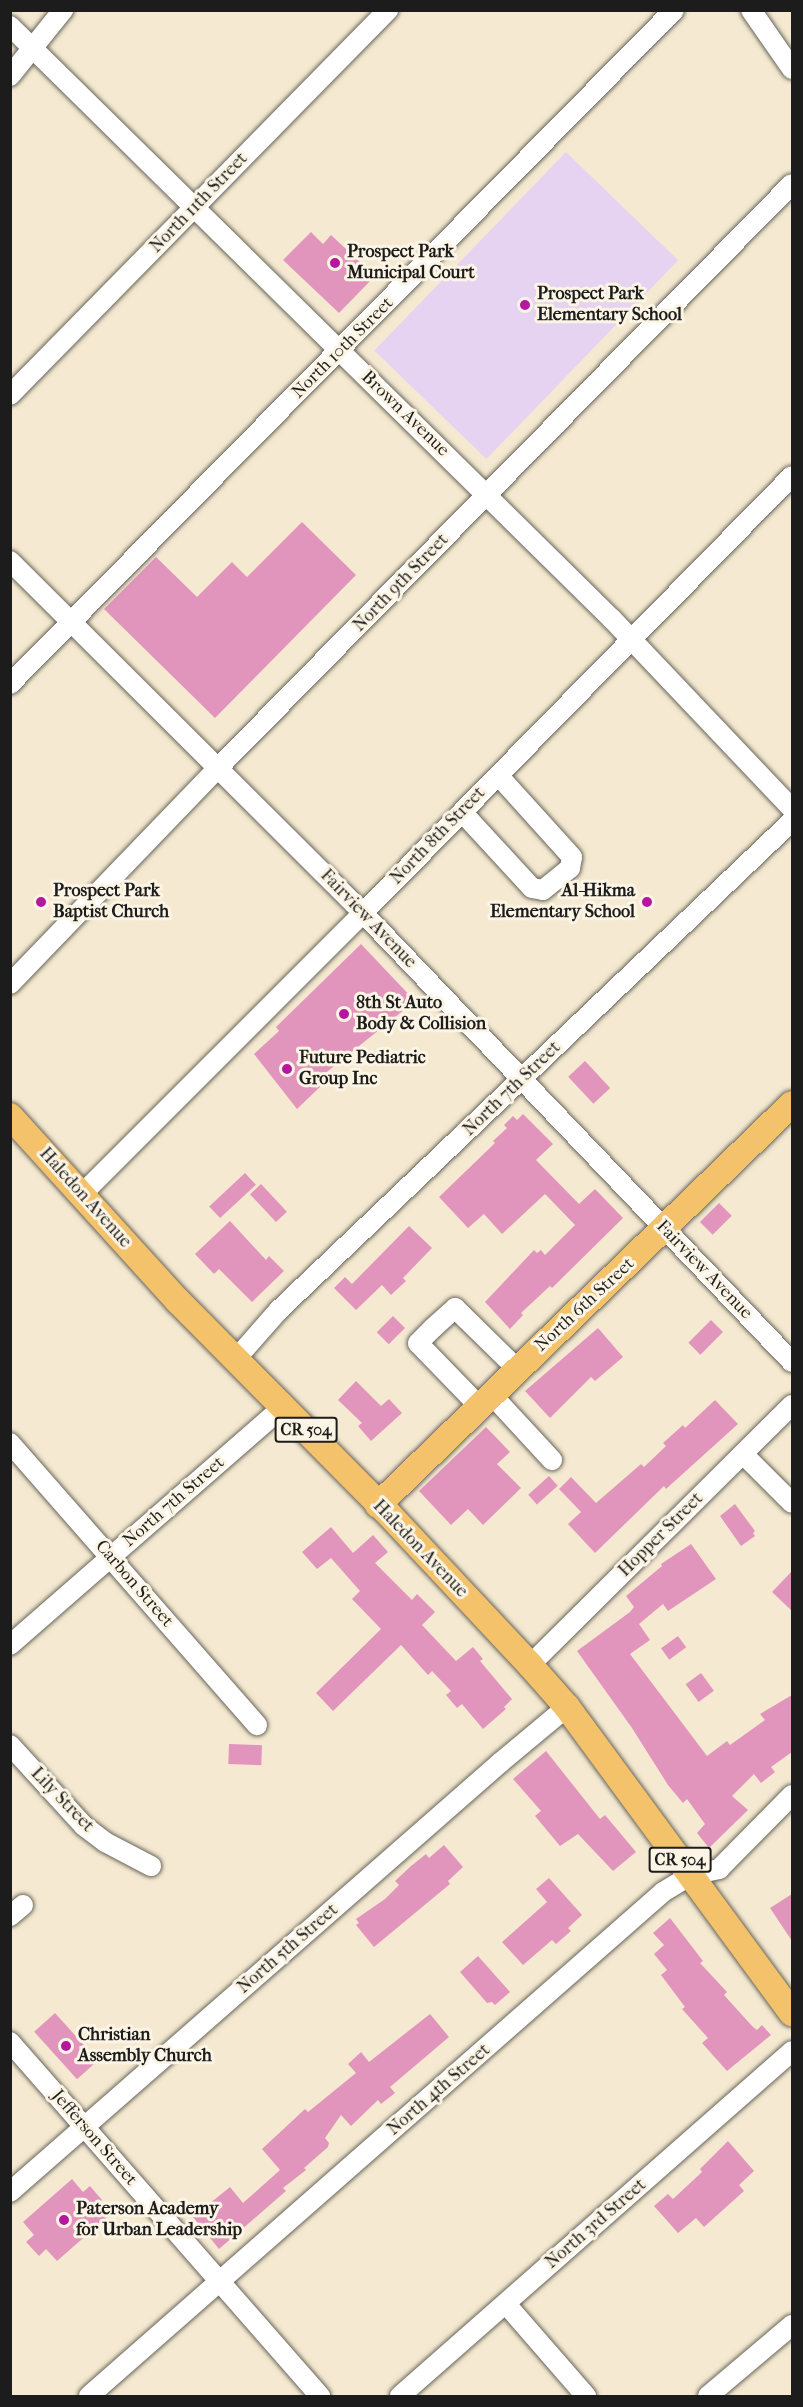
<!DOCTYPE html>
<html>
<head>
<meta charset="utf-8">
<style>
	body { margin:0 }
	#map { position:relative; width:803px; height:2407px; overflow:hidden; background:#f5ead1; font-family:"IM FELL French Canon",serif }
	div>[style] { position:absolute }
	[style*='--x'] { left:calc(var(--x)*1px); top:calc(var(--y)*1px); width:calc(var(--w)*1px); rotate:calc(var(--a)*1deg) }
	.built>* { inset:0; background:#e5d3f1; transform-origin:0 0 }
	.building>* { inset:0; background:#e295bc; transform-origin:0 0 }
	.roads { filter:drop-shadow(0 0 2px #68645b) drop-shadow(0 0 2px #68645b) }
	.minor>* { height:20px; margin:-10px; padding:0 10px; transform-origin:10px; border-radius:10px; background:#fff }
	.major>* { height:26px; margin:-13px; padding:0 13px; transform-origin:13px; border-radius:13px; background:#f3c26a }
	.dots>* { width:16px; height:16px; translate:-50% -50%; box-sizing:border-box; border:3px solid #fcf5e5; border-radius:50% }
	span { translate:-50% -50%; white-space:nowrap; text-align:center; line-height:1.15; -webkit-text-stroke:6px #fcf5e5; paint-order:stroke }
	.shield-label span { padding:2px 4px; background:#fcf5e5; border:2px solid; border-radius:4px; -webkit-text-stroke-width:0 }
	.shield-label { font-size:16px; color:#1c1c1c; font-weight:700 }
	.street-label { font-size:18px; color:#1c1c1c }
	.poi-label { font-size:18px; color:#1c1c1c; font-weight:700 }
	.left { translate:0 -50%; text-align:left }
	.right { translate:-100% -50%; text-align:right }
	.frame { position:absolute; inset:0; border:12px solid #1c1c1c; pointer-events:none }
</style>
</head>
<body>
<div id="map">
	<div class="built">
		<i style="left:566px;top:152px;width:156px;height:276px;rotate:44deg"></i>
	</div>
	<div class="building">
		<i style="clip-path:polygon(311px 232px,323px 244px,331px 235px,375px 276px,339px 313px,283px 260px)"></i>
		<i style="clip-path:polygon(302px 522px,356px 575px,215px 718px,104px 609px,156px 557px,197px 597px,232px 562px,247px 577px)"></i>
		<i style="clip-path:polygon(361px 944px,415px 1001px,318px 1079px,323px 1084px,297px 1109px,254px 1054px,279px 1031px,276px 1027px)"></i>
		<i style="left:585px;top:1061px;width:37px;height:23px;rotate:47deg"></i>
		<i style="clip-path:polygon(523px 1114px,553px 1144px,536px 1160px,579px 1204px,595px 1189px,623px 1218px,552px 1288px,550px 1286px,521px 1313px,523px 1315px,510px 1329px,485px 1302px,534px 1250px,537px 1253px,541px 1250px,545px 1255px,575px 1225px,545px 1194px,502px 1234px,484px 1214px,468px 1228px,439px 1197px,495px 1143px,493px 1141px,507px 1128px,504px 1125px,513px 1116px,517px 1120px)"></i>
		<i style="left:245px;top:1173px;width:16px;height:49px;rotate:47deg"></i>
		<i style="left:261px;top:1184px;width:38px;height:15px;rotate:47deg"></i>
		<i style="left:719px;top:1203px;width:18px;height:27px;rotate:45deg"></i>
		<i style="clip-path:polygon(230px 1221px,266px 1260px,269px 1256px,284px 1271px,252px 1302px,219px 1269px,214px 1274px,195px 1254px)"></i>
		<i style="clip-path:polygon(409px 1226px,432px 1248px,403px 1278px,406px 1281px,391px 1295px,382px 1285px,356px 1310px,334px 1288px,345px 1277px,352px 1284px)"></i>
		<i style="left:393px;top:1316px;width:17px;height:23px;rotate:45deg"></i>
		<i style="left:711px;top:1320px;width:17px;height:32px;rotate:45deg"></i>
		<i style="clip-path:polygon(598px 1328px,623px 1357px,595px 1381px,591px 1377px,550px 1418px,525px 1391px)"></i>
		<i style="clip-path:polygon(356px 1381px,381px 1406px,389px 1399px,402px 1413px,371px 1441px,358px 1426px,362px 1423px,338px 1400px)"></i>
		<i style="clip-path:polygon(715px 1400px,738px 1424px,666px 1489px,664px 1486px,595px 1553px,568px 1524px,581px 1512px,559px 1489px,571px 1477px,596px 1503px,641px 1464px,644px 1467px,666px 1446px,663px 1443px,683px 1425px,685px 1428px)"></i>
		<i style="clip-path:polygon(486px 1427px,510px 1452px,497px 1464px,521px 1488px,483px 1525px,468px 1509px,451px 1525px,419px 1491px)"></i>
		<i style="left:549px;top:1476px;width:13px;height:28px;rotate:48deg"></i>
		<i style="clip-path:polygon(735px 1504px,755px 1531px,753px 1533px,755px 1536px,741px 1546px,720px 1516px)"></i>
		<i style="clip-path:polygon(331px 1527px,353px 1553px,373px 1535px,388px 1552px,375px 1563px,412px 1600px,417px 1594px,435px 1612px,422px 1625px,456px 1661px,473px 1647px,483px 1659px,480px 1661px,512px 1699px,504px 1707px,506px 1709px,483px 1729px,462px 1704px,457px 1708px,446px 1695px,451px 1691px,432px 1671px,428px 1675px,401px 1645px,333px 1711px,316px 1693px,381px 1629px,352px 1599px,360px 1591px,331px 1558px,317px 1569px,302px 1552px)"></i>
		<i style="clip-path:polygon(691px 1544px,716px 1579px,668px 1611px,663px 1604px,639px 1624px,650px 1640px,630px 1654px,707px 1756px,727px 1741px,730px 1745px,765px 1720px,760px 1714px,792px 1695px,792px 1752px,771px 1767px,775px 1772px,761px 1783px,754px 1774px,732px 1796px,748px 1810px,709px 1848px,697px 1833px,705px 1824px,687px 1799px,683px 1803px,668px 1785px,632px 1728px,577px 1651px,630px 1612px,634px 1607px,626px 1596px,662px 1566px,661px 1564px)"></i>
		<i style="clip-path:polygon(792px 1571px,792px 1611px,772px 1592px)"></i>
		<i style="left:678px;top:1636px;width:14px;height:21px;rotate:54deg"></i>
		<i style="left:701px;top:1673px;width:22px;height:19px;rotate:54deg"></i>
		<i style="left:229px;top:1744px;width:33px;height:20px;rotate:2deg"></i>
		<i style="clip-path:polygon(546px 1751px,600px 1819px,605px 1815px,636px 1852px,613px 1871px,578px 1834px,560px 1846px,535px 1816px,541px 1811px,513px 1779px)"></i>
		<i style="clip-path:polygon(444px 1845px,463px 1867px,448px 1881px,450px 1884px,374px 1947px,356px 1925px,359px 1923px,356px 1919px,385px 1899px,399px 1885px,395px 1881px,411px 1866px,426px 1854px,429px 1858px)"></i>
		<i style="clip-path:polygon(549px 1878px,582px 1915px,568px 1928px,571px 1931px,556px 1944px,552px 1940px,523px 1965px,502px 1942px,547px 1902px,536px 1889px)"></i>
		<i style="clip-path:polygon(792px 1894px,792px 1941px,770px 1908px)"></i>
		<i style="clip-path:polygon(670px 1918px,703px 1961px,700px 1963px,727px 1992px,724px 1995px,752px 2026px,757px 2030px,762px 2025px,771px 2035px,727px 2071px,702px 2043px,708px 2038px,682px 2009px,685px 2007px,661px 1975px,667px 1970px,654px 1954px,664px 1945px,653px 1933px)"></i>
		<i style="clip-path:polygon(478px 1956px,510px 1992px,495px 2005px,492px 2002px,487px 2003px,460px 1972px)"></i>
		<i style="left:55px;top:2013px;width:64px;height:28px;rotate:48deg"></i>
		<i style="clip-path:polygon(430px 2014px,449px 2037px,390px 2087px,395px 2093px,381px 2104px,378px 2100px,351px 2126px,341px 2115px,325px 2138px,329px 2143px,328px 2147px,304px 2168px,306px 2170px,283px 2188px,286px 2191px,219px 2249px,193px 2217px,230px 2187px,243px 2203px,280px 2170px,262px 2149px,305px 2109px,308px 2112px,356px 2073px,348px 2064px,361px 2052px,369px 2062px)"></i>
		<i style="clip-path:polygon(728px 2141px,754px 2171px,739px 2185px,744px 2191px,704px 2227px,696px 2218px,678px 2233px,654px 2206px,668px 2194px,673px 2199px,702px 2172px,700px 2169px)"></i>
		<i style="clip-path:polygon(72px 2179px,83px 2192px,90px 2186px,102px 2200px,95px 2206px,106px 2218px,57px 2261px,46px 2249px,39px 2256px,26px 2242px,34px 2235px,23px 2222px)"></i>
	</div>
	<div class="roads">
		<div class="minor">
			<i style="--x:751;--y:10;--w:72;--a:55.2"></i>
			<i style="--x:10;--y:26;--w:845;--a:44.57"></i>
			<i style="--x:612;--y:619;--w:262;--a:46.5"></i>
			<i style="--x:10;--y:76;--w:85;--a:-51.2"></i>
			<i style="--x:10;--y:395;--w:540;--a:-45.53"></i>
			<i style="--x:10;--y:561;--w:499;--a:44.9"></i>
			<i style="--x:363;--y:913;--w:621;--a:46.3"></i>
			<i style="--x:10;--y:684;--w:946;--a:-45.43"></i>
			<i style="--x:462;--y:812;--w:103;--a:47.4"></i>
			<i style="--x:532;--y:888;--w:11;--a:10"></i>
			<i style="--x:543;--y:890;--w:35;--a:-39"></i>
			<i style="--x:570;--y:868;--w:11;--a:-80"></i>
			<i style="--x:572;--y:857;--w:110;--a:-132.1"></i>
			<i style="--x:10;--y:984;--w:301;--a:-46.1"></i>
			<i style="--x:219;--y:767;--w:817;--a:-45.5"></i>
			<i style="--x:82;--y:1194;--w:397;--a:-45"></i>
			<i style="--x:363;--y:913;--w:612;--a:-45.53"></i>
			<i style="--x:235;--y:1360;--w:67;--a:-48.7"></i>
			<i style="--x:279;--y:1310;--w:709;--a:-43.63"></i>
			<i style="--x:491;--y:1394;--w:90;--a:47.3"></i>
			<i style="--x:478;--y:1405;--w:86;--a:-134.1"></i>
			<i style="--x:418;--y:1343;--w:21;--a:-45"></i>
			<i style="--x:433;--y:1328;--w:30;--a:-42"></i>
			<i style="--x:455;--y:1308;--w:87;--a:44.5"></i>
			<i style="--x:10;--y:1443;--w:375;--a:48.8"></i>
			<i style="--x:743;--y:1454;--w:69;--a:45"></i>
			<i style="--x:10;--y:1645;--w:362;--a:-41.1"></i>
			<i style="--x:530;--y:1665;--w:369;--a:-44.8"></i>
			<i style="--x:10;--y:1745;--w:110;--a:47.6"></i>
			<i style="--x:84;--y:1826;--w:26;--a:37"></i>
			<i style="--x:105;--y:1842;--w:52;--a:27.6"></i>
			<i style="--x:10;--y:1916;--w:17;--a:-40"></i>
			<i style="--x:10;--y:2042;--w:471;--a:48.8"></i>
			<i style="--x:10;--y:2192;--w:653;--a:-41.21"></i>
			<i style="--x:501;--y:1762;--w:86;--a:-39.8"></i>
			<i style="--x:506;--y:2304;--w:122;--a:49"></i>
			<i style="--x:89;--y:2396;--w:764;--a:-41.28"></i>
			<i style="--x:663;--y:1892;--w:33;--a:-31"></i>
			<i style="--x:691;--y:1875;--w:29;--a:-12"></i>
			<i style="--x:719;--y:1869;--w:104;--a:-45.4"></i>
			<i style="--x:400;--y:2396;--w:522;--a:-41.35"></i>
			<i style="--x:708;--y:2396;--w:110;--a:-40.2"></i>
		</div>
		<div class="major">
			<i style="--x:10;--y:1116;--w:250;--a:47.8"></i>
			<i style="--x:178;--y:1301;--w:296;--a:45.3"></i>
			<i style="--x:386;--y:1511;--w:211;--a:46.9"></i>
			<i style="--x:530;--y:1665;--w:56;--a:48.6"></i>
			<i style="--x:567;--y:1707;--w:380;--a:53.7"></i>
			<i style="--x:378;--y:1505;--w:576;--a:-44.09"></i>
		</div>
	</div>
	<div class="dots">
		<i style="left:335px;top:263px;background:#b5179e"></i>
		<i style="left:525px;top:305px;background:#b5179e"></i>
		<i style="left:41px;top:902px;background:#b5179e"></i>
		<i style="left:647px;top:902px;background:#b5179e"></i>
		<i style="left:344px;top:1014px;background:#b5179e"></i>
		<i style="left:287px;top:1069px;background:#b5179e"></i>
		<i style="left:66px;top:2046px;background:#b5179e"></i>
		<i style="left:64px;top:2220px;background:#b5179e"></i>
	</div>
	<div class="shield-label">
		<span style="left:306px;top:1430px">CR 504</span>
		<span style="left:680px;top:1860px">CR 504</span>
	</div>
	<div class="street-label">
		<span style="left:199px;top:203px;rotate:-46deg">North 11th Street</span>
		<span style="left:343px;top:348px;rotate:-45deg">North 10th Street</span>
		<span style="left:405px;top:414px;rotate:44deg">Brown Avenue</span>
		<span style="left:401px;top:583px;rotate:-46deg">North 9th Street</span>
		<span style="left:438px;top:836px;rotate:-46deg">North 8th Street</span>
		<span style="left:368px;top:919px;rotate:46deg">Fairview Avenue</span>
		<span style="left:512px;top:1089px;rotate:-44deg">North 7th Street</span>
		<span style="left:85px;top:1198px;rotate:48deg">Haledon Avenue</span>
		<span style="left:704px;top:1270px;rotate:46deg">Fairview Avenue</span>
		<span style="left:585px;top:1305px;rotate:-43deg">North 6th Street</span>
		<span style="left:174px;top:1502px;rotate:-41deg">North 7th Street</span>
		<span style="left:661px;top:1535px;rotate:-45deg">Hopper Street</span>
		<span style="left:420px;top:1549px;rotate:46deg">Haledon Avenue</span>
		<span style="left:134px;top:1584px;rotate:49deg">Carbon Street</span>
		<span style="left:62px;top:1800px;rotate:46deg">Lily Street</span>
		<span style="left:288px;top:1949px;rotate:-41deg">North 5th Street</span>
		<span style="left:439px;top:2090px;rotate:-41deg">North 4th Street</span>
		<span style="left:94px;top:2138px;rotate:49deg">Jefferson Street</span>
		<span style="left:596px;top:2224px;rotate:-41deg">North 3rd Street</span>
	</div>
	<div class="poi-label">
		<span class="left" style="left:347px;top:263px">Prospect Park<br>Municipal Court</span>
		<span class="left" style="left:537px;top:305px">Prospect Park<br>Elementary School</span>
		<span class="left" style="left:53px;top:902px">Prospect Park<br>Baptist Church</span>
		<span class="right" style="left:635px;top:902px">Al-Hikma<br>Elementary School</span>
		<span class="left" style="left:356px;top:1014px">8th St Auto<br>Body &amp; Collision</span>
		<span class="left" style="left:299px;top:1069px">Future Pediatric<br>Group Inc</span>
		<span class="left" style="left:78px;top:2046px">Christian<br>Assembly Church</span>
		<span class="left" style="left:76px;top:2220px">Paterson Academy<br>for Urban Leadership</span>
	</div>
	<div class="frame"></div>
</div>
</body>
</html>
